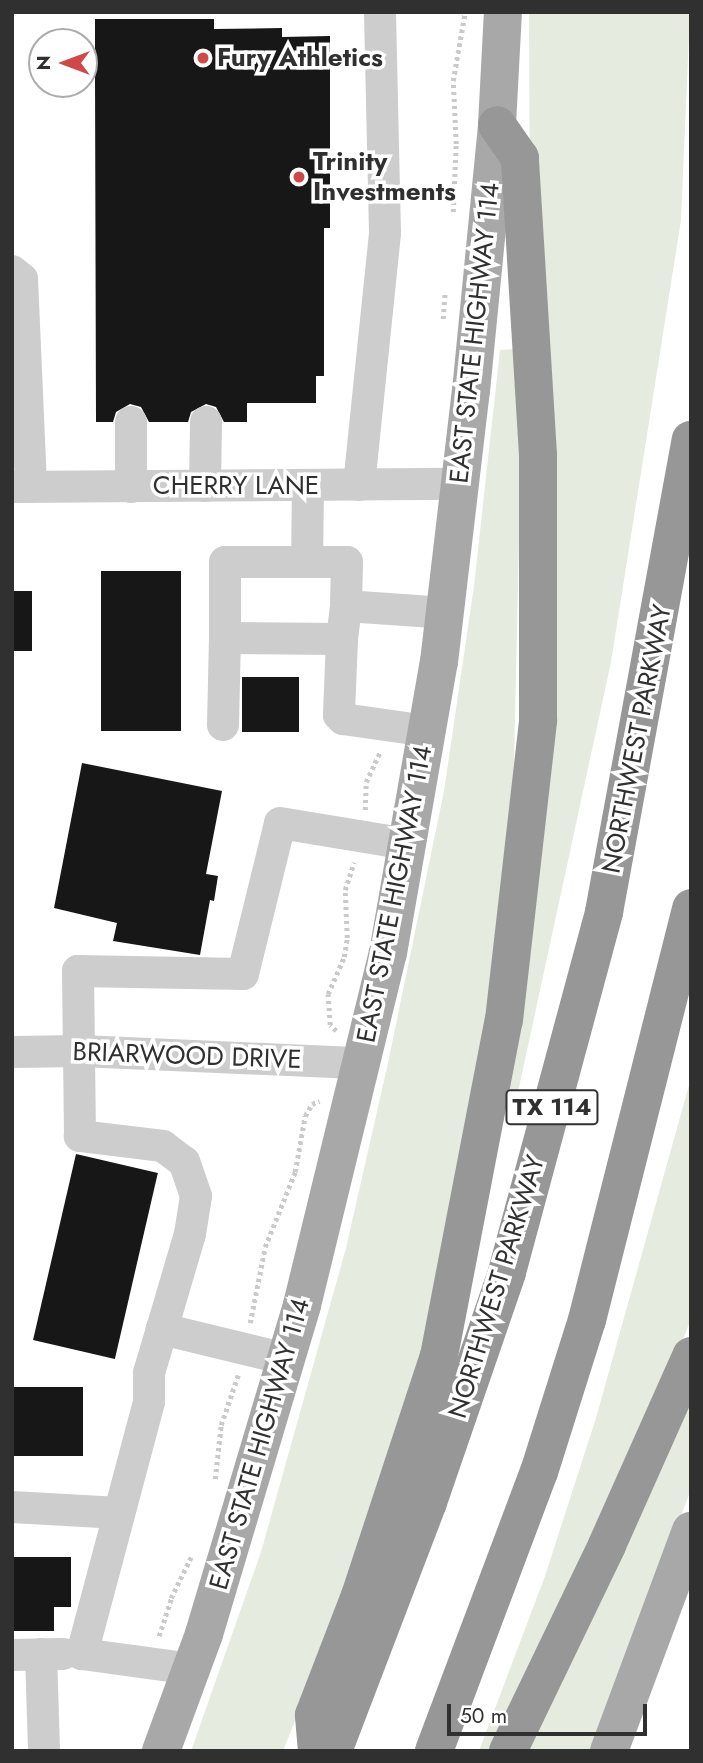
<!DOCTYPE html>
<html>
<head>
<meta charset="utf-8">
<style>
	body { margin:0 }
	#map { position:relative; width:703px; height:1763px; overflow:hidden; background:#fff; font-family:Jost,sans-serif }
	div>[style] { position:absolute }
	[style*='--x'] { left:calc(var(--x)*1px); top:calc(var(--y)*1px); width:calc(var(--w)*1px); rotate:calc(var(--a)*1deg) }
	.green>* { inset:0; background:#e5ebdf }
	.building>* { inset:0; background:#171717; transform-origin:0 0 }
	.path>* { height:4.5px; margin-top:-2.25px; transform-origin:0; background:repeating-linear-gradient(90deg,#cacaca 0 3.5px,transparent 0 7px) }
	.minor>* { height:32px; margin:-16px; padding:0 16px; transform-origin:16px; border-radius:16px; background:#cdcdcd }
	.major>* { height:38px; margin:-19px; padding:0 19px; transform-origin:19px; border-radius:19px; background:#a8a8a8 }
	.highway>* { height:38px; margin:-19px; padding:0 19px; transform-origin:19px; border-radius:19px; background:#979797 }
	.dots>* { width:19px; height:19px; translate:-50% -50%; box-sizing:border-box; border:4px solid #fff; border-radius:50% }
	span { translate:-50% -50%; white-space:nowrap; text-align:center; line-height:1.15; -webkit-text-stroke:7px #fff; paint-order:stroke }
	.shield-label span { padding:2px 5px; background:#fff; border:2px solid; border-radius:5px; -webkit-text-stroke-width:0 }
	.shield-label { font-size:24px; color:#303030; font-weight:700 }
	.poi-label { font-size:26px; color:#303030; font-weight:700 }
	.left { translate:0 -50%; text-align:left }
	.street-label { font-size:26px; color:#303030 }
	.frame { position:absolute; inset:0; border:14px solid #303030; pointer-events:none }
	.north { position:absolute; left:28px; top:28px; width:70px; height:70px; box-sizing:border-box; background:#fff; border:2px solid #acacac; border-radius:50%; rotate:270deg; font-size:19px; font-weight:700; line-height:28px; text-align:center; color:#303030 }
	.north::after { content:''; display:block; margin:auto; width:24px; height:32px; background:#d1484a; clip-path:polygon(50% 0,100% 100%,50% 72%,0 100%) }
	.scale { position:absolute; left:447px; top:1704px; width:200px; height:32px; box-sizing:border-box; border:4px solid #303030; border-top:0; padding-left:9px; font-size:21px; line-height:24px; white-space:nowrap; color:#303030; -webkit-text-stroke:5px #fff; paint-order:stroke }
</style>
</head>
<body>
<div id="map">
	<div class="green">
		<i style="clip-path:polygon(529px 12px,690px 12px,681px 220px,611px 662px,515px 1106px,504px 1105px,533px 874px)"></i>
		<i style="clip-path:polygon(515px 349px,521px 455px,513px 805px,479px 1083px,410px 1402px,351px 1580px,283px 1751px,191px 1751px,261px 1552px,346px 1248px,388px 1063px,444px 791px,474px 586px,500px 350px)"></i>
		<i style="clip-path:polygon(691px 1078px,691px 1319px,641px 1444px,494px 1751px,479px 1751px,545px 1576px,596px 1418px)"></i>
		<i style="clip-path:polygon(691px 1391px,691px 1489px,593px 1751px,523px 1751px)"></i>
	</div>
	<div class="building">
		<i style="clip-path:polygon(95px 19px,214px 19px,214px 29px,282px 28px,282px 37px,330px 36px,330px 228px,324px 228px,324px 376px,316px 376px,316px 403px,247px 403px,247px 422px,224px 422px,216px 407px,206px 404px,191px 412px,188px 422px,149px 422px,141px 407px,130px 404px,116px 412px,113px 422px,96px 422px,95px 77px,85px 77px,85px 53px,95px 53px)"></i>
		<i style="left:101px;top:571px;width:80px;height:160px"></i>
		<i style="left:12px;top:591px;width:20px;height:60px"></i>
		<i style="left:242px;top:677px;width:57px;height:55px"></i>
		<i style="clip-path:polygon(82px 763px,222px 791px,206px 874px,218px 876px,214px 901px,210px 900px,200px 955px,113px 941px,117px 923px,54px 908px)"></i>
		<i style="left:76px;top:1154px;width:84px;height:191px;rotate:13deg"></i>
		<i style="left:12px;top:1387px;width:71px;height:69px"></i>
		<i style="clip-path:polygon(12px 1557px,71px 1557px,71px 1607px,54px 1607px,54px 1631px,12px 1631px)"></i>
	</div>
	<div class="path">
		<i style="--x:453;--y:212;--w:68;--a:-87.5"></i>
		<i style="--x:456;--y:144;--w:63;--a:-92.7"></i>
		<i style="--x:453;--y:81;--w:70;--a:-80.1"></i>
		<i style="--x:443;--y:319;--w:26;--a:-86"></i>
		<i style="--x:365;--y:810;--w:28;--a:-88"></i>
		<i style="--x:366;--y:782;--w:33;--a:-65"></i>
		<i style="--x:336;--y:1031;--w:8;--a:-135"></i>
		<i style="--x:330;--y:1025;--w:31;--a:-94"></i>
		<i style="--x:328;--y:994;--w:40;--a:-66.6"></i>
		<i style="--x:344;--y:957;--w:19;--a:-81"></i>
		<i style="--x:347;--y:938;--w:48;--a:-92.4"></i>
		<i style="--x:345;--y:890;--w:29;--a:-72"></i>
		<i style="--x:250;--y:1323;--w:77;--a:-78.8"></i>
		<i style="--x:265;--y:1247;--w:81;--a:-68.2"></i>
		<i style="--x:295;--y:1172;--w:57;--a:-79.9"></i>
		<i style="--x:305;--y:1116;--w:14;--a:-60"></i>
		<i style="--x:312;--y:1104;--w:8;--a:-23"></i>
		<i style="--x:215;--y:1479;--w:54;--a:-83.7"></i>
		<i style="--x:221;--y:1425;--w:53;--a:-71.2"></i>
		<i style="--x:159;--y:1636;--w:40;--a:-72"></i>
		<i style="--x:171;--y:1598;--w:46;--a:-64"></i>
	</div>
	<div class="minor">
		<i style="--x:12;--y:271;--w:13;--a:39"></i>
		<i style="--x:22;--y:279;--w:208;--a:87.5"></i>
		<i style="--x:308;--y:485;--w:77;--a:90.7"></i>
		<i style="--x:307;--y:562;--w:82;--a:180"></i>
		<i style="--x:225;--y:562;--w:76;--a:90"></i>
		<i style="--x:225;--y:638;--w:117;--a:0.5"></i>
		<i style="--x:342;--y:639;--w:76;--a:92.3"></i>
		<i style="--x:339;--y:715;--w:6;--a:45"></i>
		<i style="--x:343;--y:719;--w:85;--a:8.1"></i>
		<i style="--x:359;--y:485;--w:253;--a:-84.1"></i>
		<i style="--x:385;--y:233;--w:221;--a:-91.3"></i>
		<i style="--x:205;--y:486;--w:64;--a:-89.1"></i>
		<i style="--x:12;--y:487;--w:448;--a:-0.4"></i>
		<i style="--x:131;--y:487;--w:65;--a:-90"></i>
		<i style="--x:307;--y:562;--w:40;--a:0"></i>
		<i style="--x:347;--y:562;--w:44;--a:91.3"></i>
		<i style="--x:342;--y:639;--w:33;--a:-83"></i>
		<i style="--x:346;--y:606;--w:99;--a:4"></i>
		<i style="--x:223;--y:725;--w:87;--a:-88.7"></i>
		<i style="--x:12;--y:1052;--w:69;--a:-0.8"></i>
		<i style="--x:81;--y:1051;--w:280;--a:2.5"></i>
		<i style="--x:162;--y:1329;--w:46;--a:106.5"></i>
		<i style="--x:149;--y:1373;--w:29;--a:90"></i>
		<i style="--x:149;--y:1402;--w:261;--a:104.9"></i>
		<i style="--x:82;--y:1654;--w:110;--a:7.8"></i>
		<i style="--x:286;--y:1359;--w:128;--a:-166.4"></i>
		<i style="--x:162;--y:1329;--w:99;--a:-73.6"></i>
		<i style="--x:190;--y:1234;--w:38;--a:-81"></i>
		<i style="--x:196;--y:1196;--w:36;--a:-109"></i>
		<i style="--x:184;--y:1162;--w:26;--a:-143"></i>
		<i style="--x:163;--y:1146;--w:84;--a:-173.1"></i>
		<i style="--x:80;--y:1136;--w:165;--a:-90.7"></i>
		<i style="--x:78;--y:971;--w:165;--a:1"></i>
		<i style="--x:243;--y:974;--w:155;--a:-76.2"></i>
		<i style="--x:280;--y:823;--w:129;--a:9.4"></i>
		<i style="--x:12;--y:1507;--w:107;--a:3.2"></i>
		<i style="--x:41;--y:1654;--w:97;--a:88.2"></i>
		<i style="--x:12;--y:1655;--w:51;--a:-1.1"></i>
	</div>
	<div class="major">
		<i style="--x:161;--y:1751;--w:125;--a:-69.8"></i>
		<i style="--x:204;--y:1634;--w:343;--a:-73.4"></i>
		<i style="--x:302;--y:1305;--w:362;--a:-76.3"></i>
		<i style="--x:388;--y:953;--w:295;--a:-80.1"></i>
		<i style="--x:439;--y:662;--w:273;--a:-83.3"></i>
		<i style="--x:471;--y:391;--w:267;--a:-84.4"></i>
		<i style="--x:497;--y:125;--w:113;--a:-87"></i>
		<i style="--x:609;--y:1751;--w:235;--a:-69.6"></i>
	</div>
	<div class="highway">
		<i style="--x:317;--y:1751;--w:36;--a:-95"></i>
		<i style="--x:314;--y:1715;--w:128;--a:-68.9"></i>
		<i style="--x:360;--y:1596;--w:253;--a:-71.8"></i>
		<i style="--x:439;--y:1356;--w:342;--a:-79.1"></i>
		<i style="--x:504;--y:1020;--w:302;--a:-83.5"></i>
		<i style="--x:538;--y:720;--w:265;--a:-90"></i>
		<i style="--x:538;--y:455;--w:298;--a:-93.5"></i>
		<i style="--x:520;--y:158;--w:40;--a:-124.9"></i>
		<i style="--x:333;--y:1751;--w:267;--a:-69.1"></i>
		<i style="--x:428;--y:1502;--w:243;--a:-71"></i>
		<i style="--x:507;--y:1272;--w:373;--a:-74.9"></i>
		<i style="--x:604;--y:912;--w:480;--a:-79.6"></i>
		<i style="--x:434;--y:1751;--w:298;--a:-69.4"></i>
		<i style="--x:539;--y:1472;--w:159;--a:-72.5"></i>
		<i style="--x:587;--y:1320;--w:425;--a:-75.8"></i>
		<i style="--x:508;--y:1751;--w:229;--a:-64.3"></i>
		<i style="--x:607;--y:1545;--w:207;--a:-66"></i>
	</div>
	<div class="dots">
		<i style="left:203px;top:58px;background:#d1484a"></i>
		<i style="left:299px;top:177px;background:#d1484a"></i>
	</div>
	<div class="shield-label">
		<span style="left:552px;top:1107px">TX 114</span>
	</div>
	<div class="poi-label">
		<span class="left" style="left:217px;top:58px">Fury Athletics</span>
		<span class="left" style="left:313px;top:177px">Trinity<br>Investments</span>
	</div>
	<div class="street-label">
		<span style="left:475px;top:333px;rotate:-84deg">EAST STATE HIGHWAY 114</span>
		<span style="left:236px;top:486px">CHERRY LANE</span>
		<span style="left:637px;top:739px;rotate:-79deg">NORTHWEST PARKWAY</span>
		<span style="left:395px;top:894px;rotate:-79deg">EAST STATE HIGHWAY 114</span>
		<span style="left:187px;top:1056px;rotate:2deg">BRIARWOOD DRIVE</span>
		<span style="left:497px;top:1287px;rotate:-73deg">NORTHWEST PARKWAY</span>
		<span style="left:260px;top:1444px;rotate:-74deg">EAST STATE HIGHWAY 114</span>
	</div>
	<div class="frame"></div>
	<div class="north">N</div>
	<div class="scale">50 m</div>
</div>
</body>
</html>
